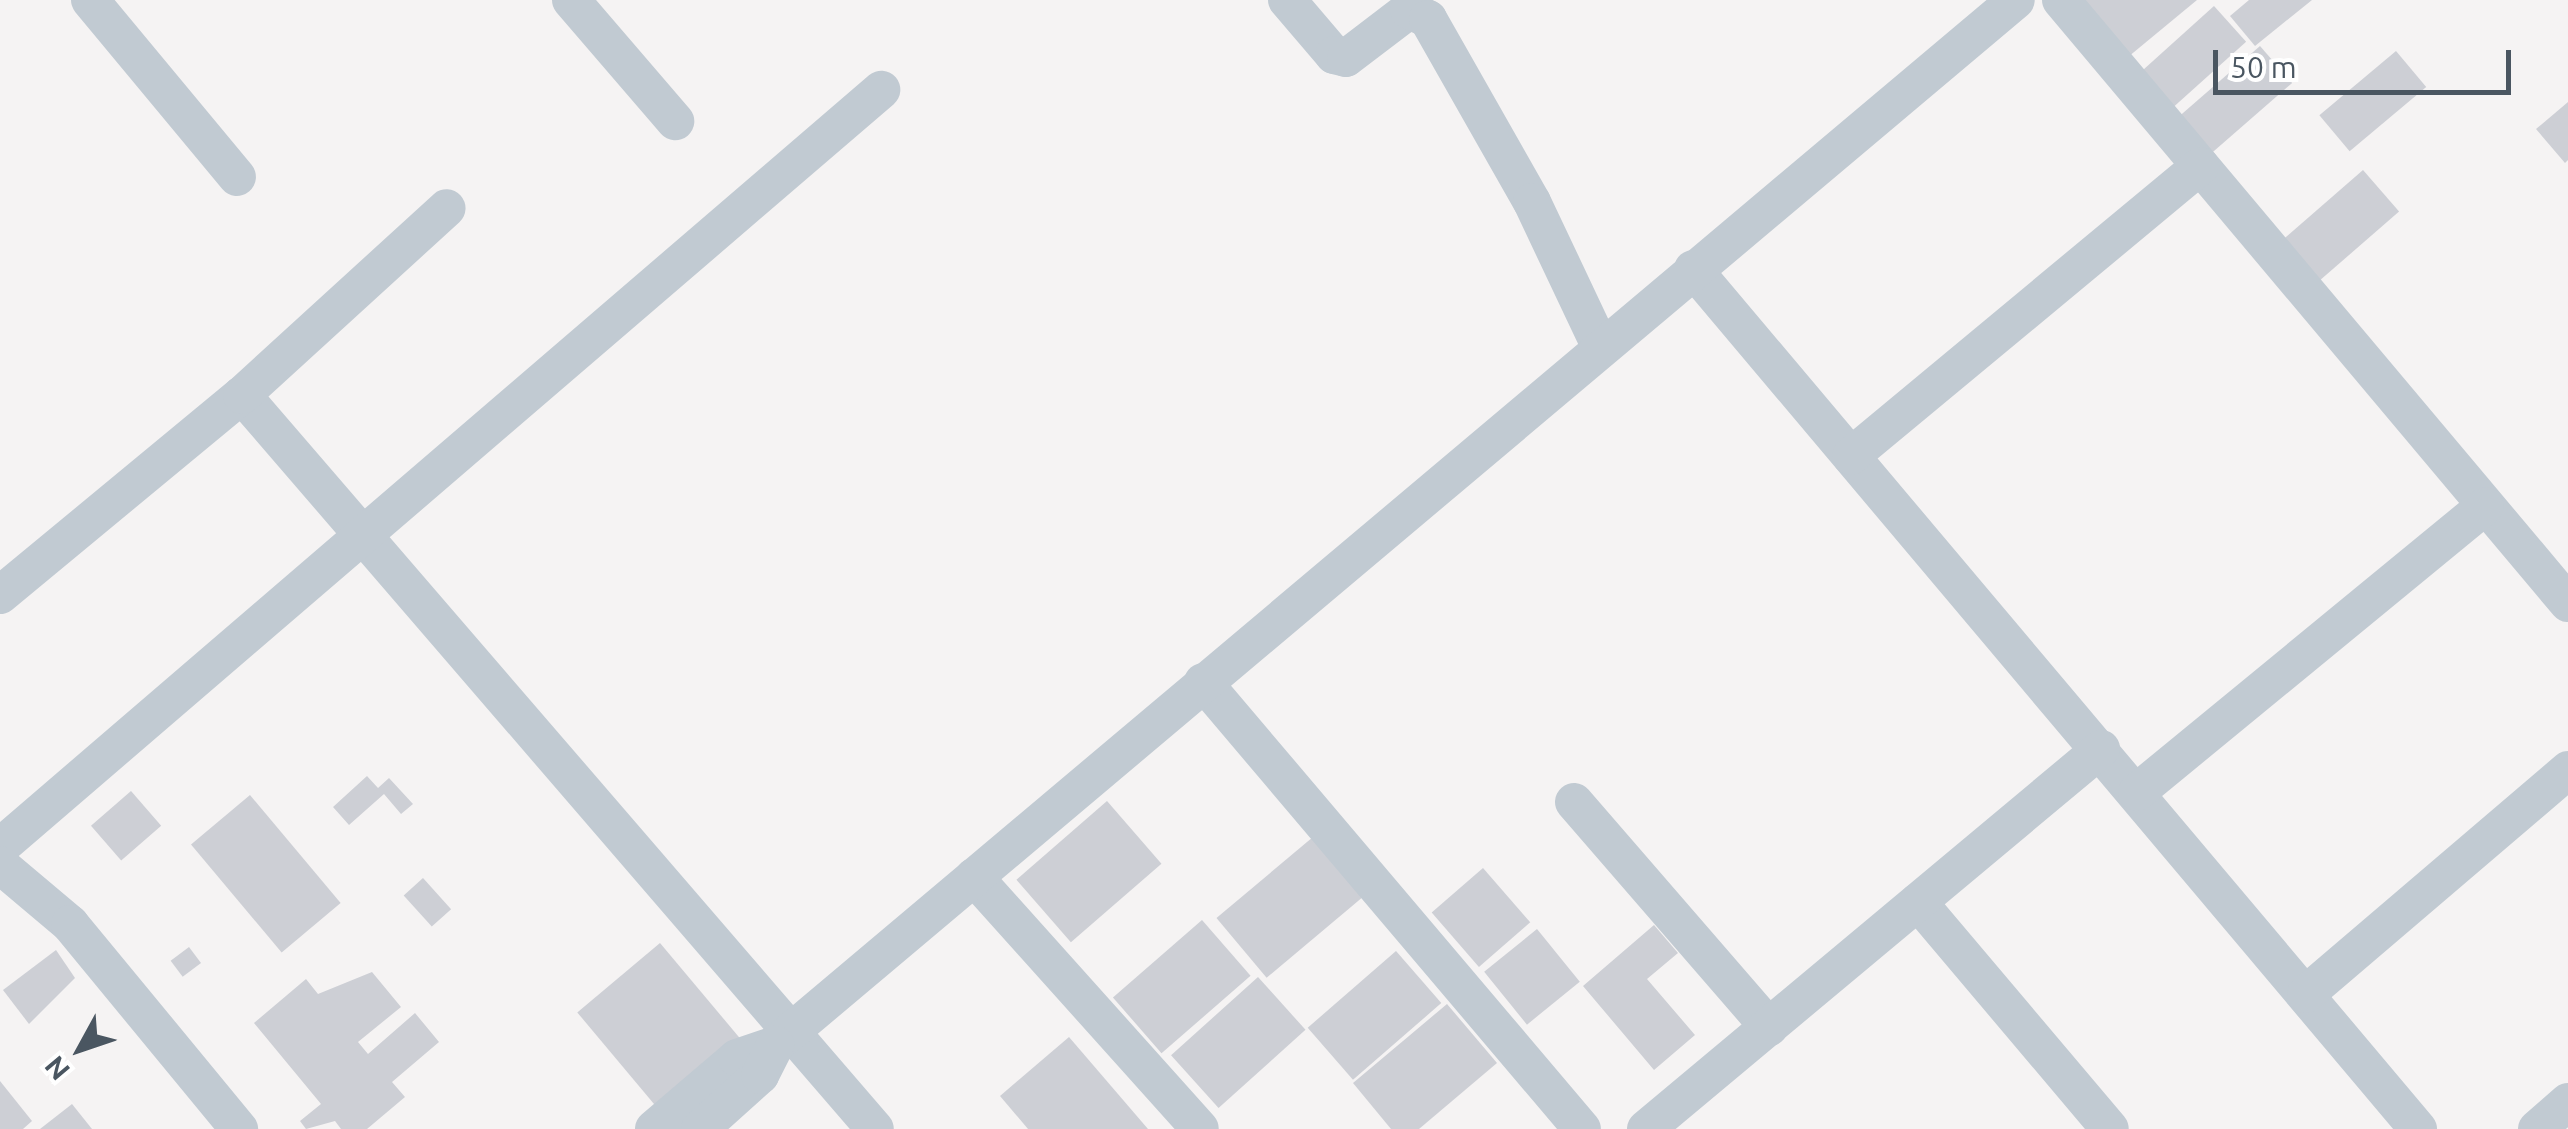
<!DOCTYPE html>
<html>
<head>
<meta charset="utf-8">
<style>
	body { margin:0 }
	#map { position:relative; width:2568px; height:1129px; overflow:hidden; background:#f5f3f3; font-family:Ubuntu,sans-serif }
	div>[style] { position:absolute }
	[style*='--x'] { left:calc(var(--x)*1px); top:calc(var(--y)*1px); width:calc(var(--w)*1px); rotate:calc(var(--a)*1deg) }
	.building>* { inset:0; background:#cdcfd5; transform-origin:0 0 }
	.minor>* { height:38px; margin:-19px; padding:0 19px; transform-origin:19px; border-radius:19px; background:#c1cad2 }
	span { translate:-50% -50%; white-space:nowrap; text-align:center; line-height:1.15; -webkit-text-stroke:10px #fff; paint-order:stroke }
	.north { position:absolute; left:30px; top:999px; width:100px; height:100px; -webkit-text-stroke:8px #fff; paint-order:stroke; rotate:230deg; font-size:28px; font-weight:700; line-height:40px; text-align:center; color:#4a5661 }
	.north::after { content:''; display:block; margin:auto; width:35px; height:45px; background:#4a5661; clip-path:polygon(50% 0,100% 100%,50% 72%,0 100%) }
	.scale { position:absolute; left:2213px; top:50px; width:298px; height:45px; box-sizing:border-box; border:5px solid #4a5661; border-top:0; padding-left:12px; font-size:30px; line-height:35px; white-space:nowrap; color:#4a5661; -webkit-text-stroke:8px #fff; paint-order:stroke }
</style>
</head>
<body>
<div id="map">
	<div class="building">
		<i style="clip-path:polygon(2085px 0,2197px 0,2122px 62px)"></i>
		<i style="clip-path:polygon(2249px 0,2312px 0,2255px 46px,2230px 16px)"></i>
		<i style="left:2214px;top:6px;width:48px;height:106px;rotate:48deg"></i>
		<i style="left:2260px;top:46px;width:49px;height:110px;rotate:49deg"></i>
		<i style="left:2396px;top:51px;width:47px;height:100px;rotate:50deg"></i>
		<i style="clip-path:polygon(2568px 102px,2568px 160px,2565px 163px,2536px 129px)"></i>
		<i style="left:2363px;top:170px;width:55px;height:106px;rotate:49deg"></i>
		<i style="clip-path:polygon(367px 776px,378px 788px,389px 778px,413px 804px,401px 814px,384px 794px,349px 825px,333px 807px)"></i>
		<i style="left:131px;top:791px;width:46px;height:53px;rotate:49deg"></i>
		<i style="left:250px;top:795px;width:141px;height:77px;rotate:50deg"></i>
		<i style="left:1107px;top:801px;width:83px;height:120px;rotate:49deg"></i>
		<i style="left:1313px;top:837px;width:78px;height:126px;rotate:50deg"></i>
		<i style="left:1483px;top:868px;width:72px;height:68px;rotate:49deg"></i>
		<i style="left:423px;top:878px;width:42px;height:26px;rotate:48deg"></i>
		<i style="left:1202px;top:920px;width:74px;height:118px;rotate:49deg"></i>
		<i style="clip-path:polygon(1654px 925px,1678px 953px,1647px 979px,1695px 1035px,1654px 1070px,1583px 986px)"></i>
		<i style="left:1537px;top:929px;width:68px;height:68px;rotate:51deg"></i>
		<i style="left:660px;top:943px;width:138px;height:108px;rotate:50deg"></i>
		<i style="left:189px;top:947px;width:20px;height:23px;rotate:53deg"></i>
		<i style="clip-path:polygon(56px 950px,75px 978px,29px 1024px,3px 990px)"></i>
		<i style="left:1396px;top:951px;width:69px;height:117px;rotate:49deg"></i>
		<i style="clip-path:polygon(372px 972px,401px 1007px,358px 1042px,368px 1054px,415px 1013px,439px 1042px,392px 1082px,405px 1097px,367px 1129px,341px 1129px,335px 1121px,306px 1129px,300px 1121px,321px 1104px,254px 1023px,306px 979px,318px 994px)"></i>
		<i style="left:1258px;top:977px;width:71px;height:117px;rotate:48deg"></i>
		<i style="clip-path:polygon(1447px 1004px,1497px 1063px,1419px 1129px,1391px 1129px,1353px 1083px)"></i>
		<i style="clip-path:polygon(1069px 1037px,1148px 1129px,1028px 1129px,1000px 1096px)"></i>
		<i style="clip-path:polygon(0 1081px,32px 1121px,23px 1129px,0 1129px)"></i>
		<i style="clip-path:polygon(72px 1104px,92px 1129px,40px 1129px)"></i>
	</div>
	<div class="minor">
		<i style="--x:90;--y:0;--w:230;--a:50.3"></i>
		<i style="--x:571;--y:0;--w:160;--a:49.3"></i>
		<i style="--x:1287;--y:0;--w:72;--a:49.5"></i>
		<i style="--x:1334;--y:55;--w:12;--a:14"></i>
		<i style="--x:1346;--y:58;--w:79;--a:-37.3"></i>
		<i style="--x:1409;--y:10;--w:21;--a:25"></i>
		<i style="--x:1428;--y:19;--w:210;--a:60.4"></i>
		<i style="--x:1532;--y:202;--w:159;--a:64.7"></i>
		<i style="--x:2061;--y:0;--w:788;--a:49.94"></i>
		<i style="--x:1693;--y:269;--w:1125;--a:49.87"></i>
		<i style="--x:242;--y:395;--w:969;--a:49.23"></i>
		<i style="--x:1851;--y:456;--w:454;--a:-39.7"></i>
		<i style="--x:0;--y:595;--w:314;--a:-39.6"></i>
		<i style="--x:242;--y:395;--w:277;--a:-42.4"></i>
		<i style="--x:1203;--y:682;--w:586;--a:49.71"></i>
		<i style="--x:2137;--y:792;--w:450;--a:-39.4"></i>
		<i style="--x:1574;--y:802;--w:298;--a:49.1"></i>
		<i style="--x:0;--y:847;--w:1162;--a:-40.67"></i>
		<i style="--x:0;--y:865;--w:92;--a:40.1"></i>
		<i style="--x:70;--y:924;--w:266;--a:50.5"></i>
		<i style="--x:974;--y:877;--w:338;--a:48.1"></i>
		<i style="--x:1918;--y:902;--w:297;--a:49.8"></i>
		<i style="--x:2306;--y:994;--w:345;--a:-40.5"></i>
		<i style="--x:654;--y:1129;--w:109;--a:-40.5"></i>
		<i style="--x:737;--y:1058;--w:40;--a:-18.9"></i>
		<i style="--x:775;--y:1045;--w:1622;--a:-40.1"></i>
		<i style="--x:700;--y:1129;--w:81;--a:-42"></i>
		<i style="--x:760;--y:1075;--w:34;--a:-63"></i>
		<i style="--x:1646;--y:1129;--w:593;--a:-39.87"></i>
		<i style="--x:2537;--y:1129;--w:41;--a:-41.1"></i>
	</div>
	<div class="north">N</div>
	<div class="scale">50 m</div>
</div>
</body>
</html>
